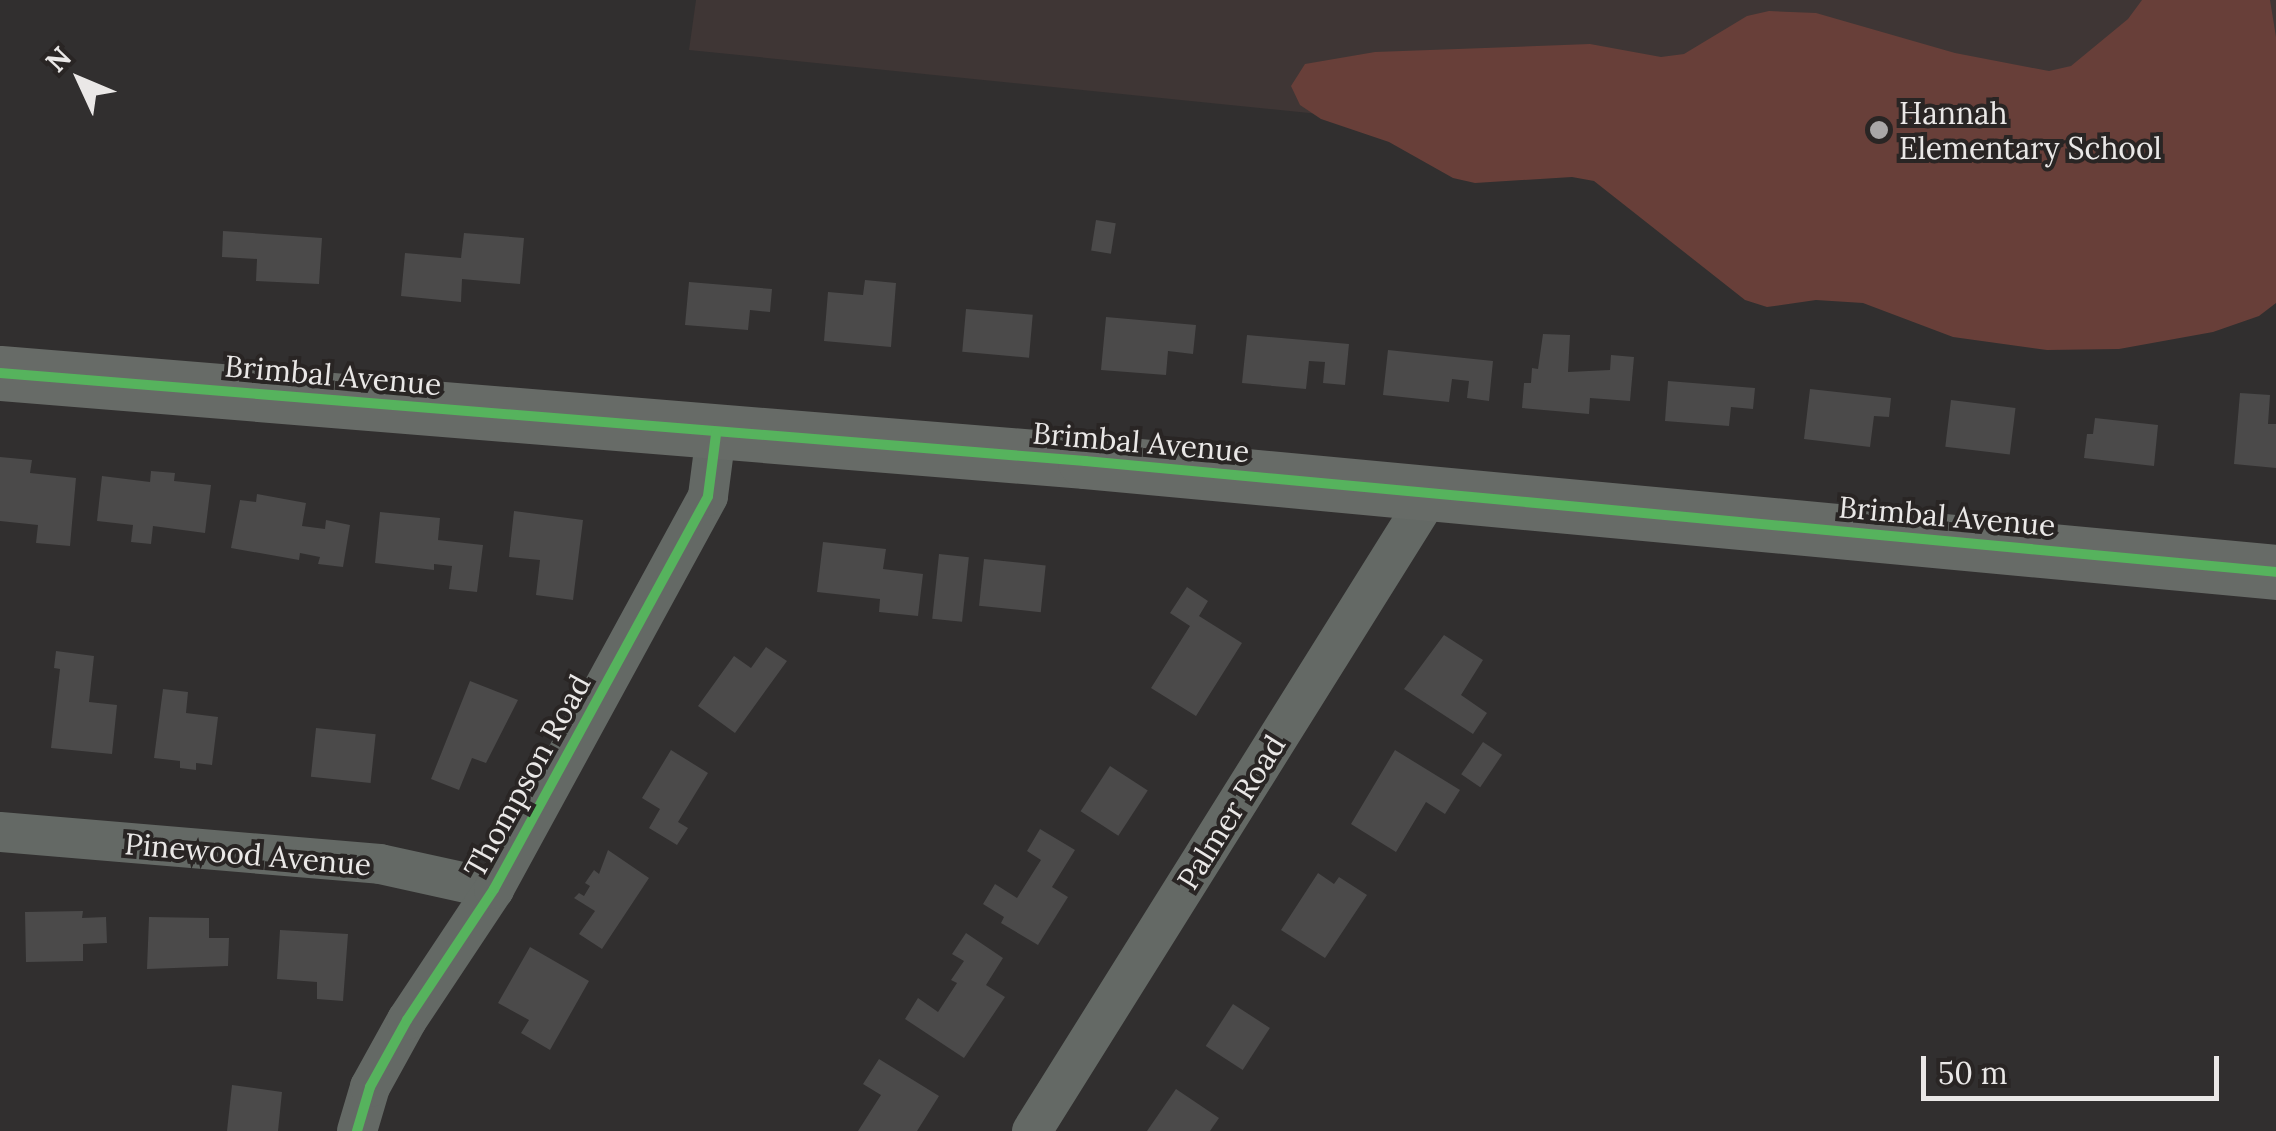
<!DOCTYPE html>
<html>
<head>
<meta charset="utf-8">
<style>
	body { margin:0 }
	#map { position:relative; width:2276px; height:1131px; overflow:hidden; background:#312f2f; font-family:Lora,serif }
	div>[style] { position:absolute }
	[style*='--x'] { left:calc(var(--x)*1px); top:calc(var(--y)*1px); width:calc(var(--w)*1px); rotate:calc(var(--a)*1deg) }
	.built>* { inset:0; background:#3f3635 }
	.green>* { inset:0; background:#683f39 }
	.building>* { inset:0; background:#4b4a4a; transform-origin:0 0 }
	.street>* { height:40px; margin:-20px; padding:0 20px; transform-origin:20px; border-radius:20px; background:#646965 }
	.secondary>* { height:55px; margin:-27.5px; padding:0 27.5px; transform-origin:27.5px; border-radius:27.5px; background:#676b67 }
	.cycleway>* { height:10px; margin:-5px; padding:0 5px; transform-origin:5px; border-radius:5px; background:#56b35d }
	.dots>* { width:28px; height:28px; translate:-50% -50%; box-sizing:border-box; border:5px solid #292524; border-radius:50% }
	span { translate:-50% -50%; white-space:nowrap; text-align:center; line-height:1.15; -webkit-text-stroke:8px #292524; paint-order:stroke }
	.poi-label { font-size:30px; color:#eae8e7 }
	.left { translate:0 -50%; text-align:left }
	.street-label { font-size:30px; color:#eae8e7 }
	.north { position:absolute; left:30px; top:30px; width:100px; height:100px; -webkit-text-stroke:8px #292524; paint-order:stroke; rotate:314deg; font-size:28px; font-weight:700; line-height:40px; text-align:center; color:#eae8e7 }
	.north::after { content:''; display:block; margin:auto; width:35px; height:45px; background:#eae8e7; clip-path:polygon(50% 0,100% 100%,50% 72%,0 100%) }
	.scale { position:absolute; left:1921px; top:1056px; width:298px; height:45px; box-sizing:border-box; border:5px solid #eae8e7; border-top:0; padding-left:12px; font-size:30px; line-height:35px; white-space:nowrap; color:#eae8e7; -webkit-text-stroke:8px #292524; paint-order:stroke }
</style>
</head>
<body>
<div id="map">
	<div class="built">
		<i style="clip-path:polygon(696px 0,2276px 0,2276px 211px,689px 50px)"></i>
	</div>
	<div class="green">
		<i style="clip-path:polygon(2142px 0,2270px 0,2276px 37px,2276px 303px,2259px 316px,2213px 332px,2119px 349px,2047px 350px,1953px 337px,1863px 303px,1816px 300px,1767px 307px,1745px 300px,1594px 181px,1572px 177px,1475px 183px,1453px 178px,1389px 142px,1321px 119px,1300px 105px,1291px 86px,1305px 64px,1375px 52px,1590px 44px,1661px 57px,1684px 54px,1747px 16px,1769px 11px,1816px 13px,1955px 53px,2049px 71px,2071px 66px,2128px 19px)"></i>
	</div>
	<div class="building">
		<i style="left:1096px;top:220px;width:20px;height:31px;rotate:9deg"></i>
		<i style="clip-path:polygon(223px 231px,322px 238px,319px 284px,256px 281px,257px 259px,222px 257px)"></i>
		<i style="clip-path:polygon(464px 233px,524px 238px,520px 284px,462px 279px,461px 302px,401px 296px,405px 253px,461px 258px)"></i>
		<i style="clip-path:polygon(865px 280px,896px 283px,891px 347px,824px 341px,828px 292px,863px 295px)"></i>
		<i style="clip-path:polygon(689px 282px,772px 289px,770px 312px,750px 310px,748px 330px,685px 325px)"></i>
		<i style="left:966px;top:309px;width:67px;height:43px;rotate:5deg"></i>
		<i style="clip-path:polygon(1106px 317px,1196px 325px,1193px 354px,1168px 351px,1166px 375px,1101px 370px)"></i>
		<i style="clip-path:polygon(1543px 334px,1570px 335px,1568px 372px,1610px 370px,1611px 355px,1634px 357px,1630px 401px,1590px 398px,1589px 414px,1522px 408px,1524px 383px,1531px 383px,1532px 368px,1538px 369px)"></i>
		<i style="clip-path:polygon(1247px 335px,1349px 344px,1345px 385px,1323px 383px,1325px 362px,1309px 361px,1306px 389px,1242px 383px)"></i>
		<i style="clip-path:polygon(1388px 350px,1493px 361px,1489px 401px,1467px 398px,1469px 381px,1452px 379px,1449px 402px,1383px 395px)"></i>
		<i style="clip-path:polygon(1668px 381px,1755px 388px,1753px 409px,1731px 407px,1729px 426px,1665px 421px)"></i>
		<i style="clip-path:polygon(1810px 389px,1891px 398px,1889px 417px,1874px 416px,1870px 447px,1804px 439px)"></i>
		<i style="clip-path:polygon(2240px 393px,2270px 395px,2268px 424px,2276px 424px,2276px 468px,2234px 464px)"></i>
		<i style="left:1951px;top:400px;width:65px;height:47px;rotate:7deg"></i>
		<i style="clip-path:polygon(2095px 418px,2158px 425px,2154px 466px,2084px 458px,2087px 434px,2093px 434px)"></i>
		<i style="clip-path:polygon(0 457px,32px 460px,30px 473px,76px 478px,70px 546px,36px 543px,38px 525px,0 521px)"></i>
		<i style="clip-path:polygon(151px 471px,175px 473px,174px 481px,211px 485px,205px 533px,153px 526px,151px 544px,131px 542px,133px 525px,97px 521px,102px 476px,150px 482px)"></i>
		<i style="clip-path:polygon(257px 494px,306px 503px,302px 526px,325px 529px,326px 520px,350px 525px,343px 567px,318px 564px,320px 557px,300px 553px,299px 560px,231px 548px,240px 500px,256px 502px)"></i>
		<i style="clip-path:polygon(514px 511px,583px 520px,573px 600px,536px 595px,540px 560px,509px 557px)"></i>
		<i style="clip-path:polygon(380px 512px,440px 518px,438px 540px,483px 545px,477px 592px,449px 589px,452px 566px,434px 564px,434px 570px,375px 563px)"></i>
		<i style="clip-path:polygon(823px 542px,886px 549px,883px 569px,923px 574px,918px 616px,879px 612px,880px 599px,817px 592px)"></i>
		<i style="left:939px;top:554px;width:30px;height:65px;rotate:6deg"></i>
		<i style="left:984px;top:559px;width:62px;height:47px;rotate:6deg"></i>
		<i style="clip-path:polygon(1187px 587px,1208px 601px,1199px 616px,1242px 643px,1196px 716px,1151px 688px,1190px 626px,1170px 613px)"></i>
		<i style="clip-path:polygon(1444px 635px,1483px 660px,1461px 695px,1487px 713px,1473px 734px,1404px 689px)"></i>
		<i style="clip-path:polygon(766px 647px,787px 661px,735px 733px,698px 706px,734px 656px,751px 668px)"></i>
		<i style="clip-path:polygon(56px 651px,94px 656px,89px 702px,117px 705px,112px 754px,51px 748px,60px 669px,54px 668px)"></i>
		<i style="clip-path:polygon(470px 681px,518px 700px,486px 763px,472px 758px,459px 790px,431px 779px)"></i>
		<i style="clip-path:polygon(163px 689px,188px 692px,186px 713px,218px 717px,212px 765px,196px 763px,196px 770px,180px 768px,180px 761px,154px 758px)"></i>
		<i style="left:316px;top:728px;width:60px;height:49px;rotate:6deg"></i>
		<i style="left:1483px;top:742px;width:23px;height:39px;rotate:34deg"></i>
		<i style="clip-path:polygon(671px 750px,708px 773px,678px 822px,688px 828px,677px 845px,649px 828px,660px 809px,642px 798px)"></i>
		<i style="clip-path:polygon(1395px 750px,1460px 790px,1445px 814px,1426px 802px,1396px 852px,1351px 824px)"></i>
		<i style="left:1110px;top:766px;width:45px;height:54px;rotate:33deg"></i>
		<i style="clip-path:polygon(1040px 829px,1075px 850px,1052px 887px,1068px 897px,1038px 945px,1001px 923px,1004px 917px,983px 904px,995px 884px,1017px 898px,1041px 860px,1027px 851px)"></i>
		<i style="clip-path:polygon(608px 850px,649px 878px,602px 949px,579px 934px,595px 911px,574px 898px,579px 893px,584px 896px,590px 886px,585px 883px,594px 870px,599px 874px)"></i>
		<i style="clip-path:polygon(1318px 873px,1334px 884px,1339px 877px,1367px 895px,1325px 958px,1281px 930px)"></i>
		<i style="clip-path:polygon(83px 911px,82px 918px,106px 917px,107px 943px,83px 944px,83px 961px,26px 962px,25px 912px)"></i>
		<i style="clip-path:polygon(149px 917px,209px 918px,209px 938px,229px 938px,228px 966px,147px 969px)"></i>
		<i style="clip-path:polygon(280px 930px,348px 934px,343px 1001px,317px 999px,317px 982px,277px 979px)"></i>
		<i style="clip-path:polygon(966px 933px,1003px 958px,986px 985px,1005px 997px,964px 1058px,905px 1019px,918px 998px,938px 1012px,957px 983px,951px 980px,964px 961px,952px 954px)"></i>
		<i style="clip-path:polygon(530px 947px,589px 981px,550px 1050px,521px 1033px,529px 1020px,498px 1003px)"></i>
		<i style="left:1233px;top:1004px;width:44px;height:50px;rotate:33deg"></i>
		<i style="clip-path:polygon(879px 1059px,939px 1096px,917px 1131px,858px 1131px,881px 1095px,863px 1084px)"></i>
		<i style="clip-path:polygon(232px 1085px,282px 1092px,278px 1131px,227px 1131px)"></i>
		<i style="clip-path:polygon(1176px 1089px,1219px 1118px,1210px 1131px,1147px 1131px)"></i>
	</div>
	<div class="street">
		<i style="--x:0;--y:832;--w:381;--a:4.8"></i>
		<i style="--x:380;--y:864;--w:117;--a:12.4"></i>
		<i style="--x:357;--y:1131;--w:46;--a:-73.5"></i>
		<i style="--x:370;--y:1087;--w:77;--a:-61.1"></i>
		<i style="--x:407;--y:1020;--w:157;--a:-56.4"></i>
		<i style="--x:494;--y:889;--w:447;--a:-61.4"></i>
		<i style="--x:708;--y:496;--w:63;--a:-82.6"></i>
		<i style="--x:1032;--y:1131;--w:752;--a:-57.98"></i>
	</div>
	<div class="secondary">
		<i style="--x:0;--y:373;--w:1089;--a:4.64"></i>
		<i style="--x:1085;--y:461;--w:1196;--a:5.32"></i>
	</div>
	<div class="cycleway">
		<i style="--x:0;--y:373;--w:1089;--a:4.64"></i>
		<i style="--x:1085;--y:461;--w:1196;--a:5.32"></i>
		<i style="--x:357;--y:1131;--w:46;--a:-73.5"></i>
		<i style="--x:370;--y:1087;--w:77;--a:-61.1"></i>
		<i style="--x:407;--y:1020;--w:157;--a:-56.4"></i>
		<i style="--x:494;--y:889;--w:447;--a:-61.4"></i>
		<i style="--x:708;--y:496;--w:63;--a:-82.6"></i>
	</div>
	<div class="dots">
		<i style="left:1879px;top:130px;background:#a9a7a7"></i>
	</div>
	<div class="poi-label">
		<span class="left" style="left:1899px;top:130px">Hannah<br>Elementary School</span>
	</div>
	<div class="street-label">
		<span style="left:333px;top:375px;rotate:5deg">Brimbal Avenue</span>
		<span style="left:1141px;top:442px;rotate:5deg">Brimbal Avenue</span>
		<span style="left:1947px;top:516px;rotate:5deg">Brimbal Avenue</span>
		<span style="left:527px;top:776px;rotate:-61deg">Thompson Road</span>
		<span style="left:1231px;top:812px;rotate:-58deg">Palmer Road</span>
		<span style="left:248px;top:854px;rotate:5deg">Pinewood Avenue</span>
	</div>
	<div class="north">N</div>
	<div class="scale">50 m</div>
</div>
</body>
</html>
